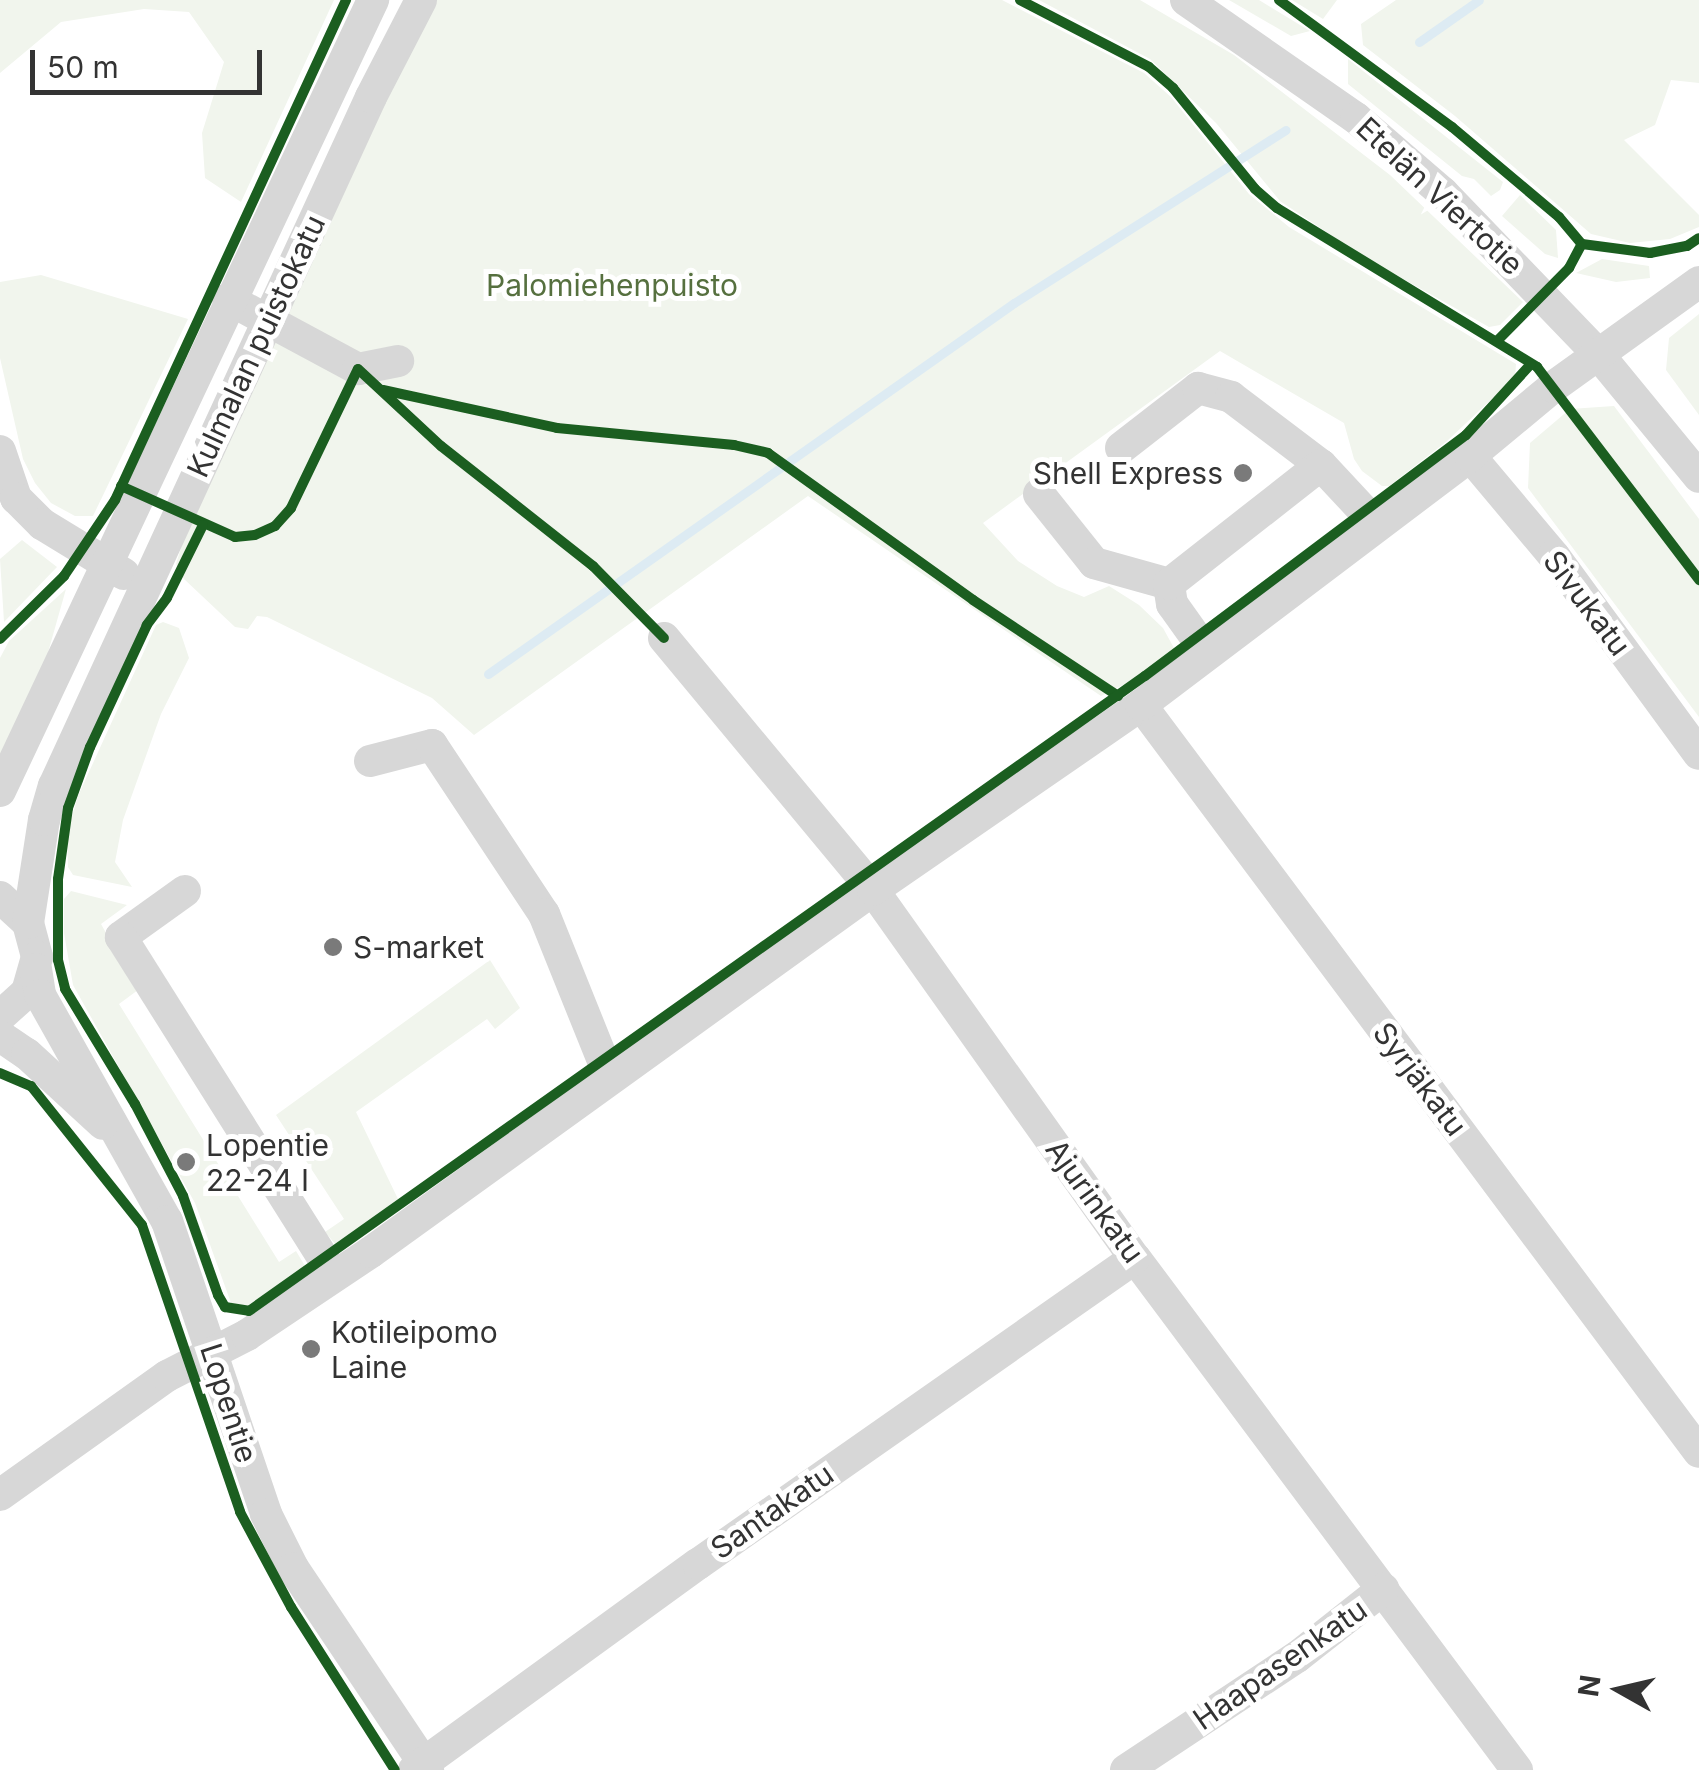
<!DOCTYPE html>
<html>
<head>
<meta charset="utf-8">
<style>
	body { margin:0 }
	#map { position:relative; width:1699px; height:1770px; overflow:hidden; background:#fff; font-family:Inter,sans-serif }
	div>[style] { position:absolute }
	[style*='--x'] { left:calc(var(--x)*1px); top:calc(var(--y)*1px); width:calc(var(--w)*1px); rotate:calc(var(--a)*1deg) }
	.green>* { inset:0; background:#f1f5ed }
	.stream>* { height:9px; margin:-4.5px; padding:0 4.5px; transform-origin:4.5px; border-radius:4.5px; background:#ddebf3 }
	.minor>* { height:32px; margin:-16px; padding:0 16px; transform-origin:16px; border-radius:16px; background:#d7d7d7 }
	.cycleway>* { height:10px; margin:-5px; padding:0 5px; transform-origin:5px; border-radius:5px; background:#1b5e20 }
	.dots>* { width:28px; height:28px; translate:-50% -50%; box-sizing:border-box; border:5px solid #fff; border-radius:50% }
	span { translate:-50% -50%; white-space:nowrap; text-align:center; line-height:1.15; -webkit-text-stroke:10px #fff; paint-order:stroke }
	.street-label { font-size:30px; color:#333 }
	.park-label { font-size:30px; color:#56703f }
	.poi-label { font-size:30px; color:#333 }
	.right { translate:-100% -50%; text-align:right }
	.left { translate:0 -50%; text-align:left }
	.north { position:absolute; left:1569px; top:1640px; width:100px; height:100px; -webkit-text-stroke:8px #fff; paint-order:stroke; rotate:278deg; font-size:28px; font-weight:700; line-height:40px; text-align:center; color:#333 }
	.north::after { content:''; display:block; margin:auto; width:35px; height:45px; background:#333; clip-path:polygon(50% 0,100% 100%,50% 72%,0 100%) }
	.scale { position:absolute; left:30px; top:50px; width:232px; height:45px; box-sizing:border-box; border:5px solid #333; border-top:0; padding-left:12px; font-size:30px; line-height:35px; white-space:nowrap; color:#333; -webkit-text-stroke:8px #fff; paint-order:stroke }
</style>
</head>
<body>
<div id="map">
	<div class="green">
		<i style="clip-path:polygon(0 0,334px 0,241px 202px,205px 178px,202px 133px,224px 62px,189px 12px,144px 9px,61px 22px,0 73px)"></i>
		<i style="clip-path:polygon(437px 0,1002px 0,1144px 73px,1171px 97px,1249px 194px,1289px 227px,1516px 364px,1515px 377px,1446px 442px,1389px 486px,1382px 486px,1362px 471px,1354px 459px,1344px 423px,1220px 351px,983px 523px,1018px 561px,1057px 586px,1084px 597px,1109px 586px,1139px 605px,1163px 628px,1174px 648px,1143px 675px,1101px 696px,808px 496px,474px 735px,432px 698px,267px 617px,257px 616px,248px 629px,235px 627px,184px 579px,176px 564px,190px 519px,403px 61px)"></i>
		<i style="clip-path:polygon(1039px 0,1140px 0,1234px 55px,1390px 175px,1523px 302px,1500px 325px,1489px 327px,1364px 257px,1280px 201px,1216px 123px,1150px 59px)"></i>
		<i style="clip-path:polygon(1229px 0,1259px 0,1310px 31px,1291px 36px)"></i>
		<i style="clip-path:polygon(1292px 0,1337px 0,1323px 19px)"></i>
		<i style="clip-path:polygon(1396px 0,1699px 0,1699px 83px,1671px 80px,1655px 125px,1624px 140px,1699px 215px,1699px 227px,1670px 239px,1630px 243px,1591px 234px,1455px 116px,1363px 45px,1361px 24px)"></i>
		<i style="clip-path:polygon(1348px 59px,1503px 182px,1500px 190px,1491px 196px,1474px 179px,1462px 176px,1348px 84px)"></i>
		<i style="clip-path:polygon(1520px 195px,1556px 230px,1558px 258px,1545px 254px,1502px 216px)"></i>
		<i style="clip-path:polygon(1602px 259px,1649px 266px,1650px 278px,1616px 282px,1576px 273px)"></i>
		<i style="clip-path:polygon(41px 275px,188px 319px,93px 516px,75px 516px,51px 503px,35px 483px,23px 459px,0 358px,0 282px)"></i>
		<i style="clip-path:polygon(1699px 314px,1699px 415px,1666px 370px,1669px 338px)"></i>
		<i style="clip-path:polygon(1614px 406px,1699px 519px,1699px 717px,1528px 488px,1530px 443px,1570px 409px)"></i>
		<i style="clip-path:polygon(22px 540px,57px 567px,4px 622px,0 559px)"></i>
		<i style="clip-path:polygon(66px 589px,47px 656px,0 763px,0 658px,9px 641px)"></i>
		<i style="clip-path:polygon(163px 622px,179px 628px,189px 658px,161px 714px,123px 820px,115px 862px,132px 887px,73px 875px,68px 867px,67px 833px,78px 796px,156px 625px)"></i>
		<i style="clip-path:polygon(71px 891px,127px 905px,101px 924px,138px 990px,119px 1004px,279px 1262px,296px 1251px,305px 1266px,247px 1306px,231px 1303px,195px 1203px,73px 985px,64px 933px,64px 899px)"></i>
		<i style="clip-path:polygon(490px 960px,520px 1008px,495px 1029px,487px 1019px,356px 1112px,398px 1199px,336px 1245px,325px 1232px,344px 1219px,276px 1115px)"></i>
	</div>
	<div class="stream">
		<i style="--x:1419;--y:42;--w:73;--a:-35"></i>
		<i style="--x:488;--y:674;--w:644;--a:-35.2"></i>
		<i style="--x:1014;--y:303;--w:322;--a:-32.5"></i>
	</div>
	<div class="minor">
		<i style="--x:1186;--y:0;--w:207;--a:34.8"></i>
		<i style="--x:1356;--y:118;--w:115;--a:40.8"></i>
		<i style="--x:1443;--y:193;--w:223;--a:46.1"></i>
		<i style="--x:1598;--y:354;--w:159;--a:50.6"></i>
		<i style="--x:228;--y:299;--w:148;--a:28.3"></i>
		<i style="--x:358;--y:369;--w:41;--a:-11.3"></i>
		<i style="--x:1121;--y:448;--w:98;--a:-37.9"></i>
		<i style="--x:1198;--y:388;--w:34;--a:15"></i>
		<i style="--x:1231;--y:397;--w:113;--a:37.1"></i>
		<i style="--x:0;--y:451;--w:50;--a:71.2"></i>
		<i style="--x:16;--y:498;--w:37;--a:45"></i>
		<i style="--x:42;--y:524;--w:96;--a:31.4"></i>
		<i style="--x:1470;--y:456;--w:131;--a:50"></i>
		<i style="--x:1554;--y:556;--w:245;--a:53.8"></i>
		<i style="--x:1039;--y:494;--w:88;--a:51.4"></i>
		<i style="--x:1094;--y:563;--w:78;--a:15.6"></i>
		<i style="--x:664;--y:638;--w:327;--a:50.3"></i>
		<i style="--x:873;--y:890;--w:452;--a:54.6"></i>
		<i style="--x:1135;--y:1258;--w:639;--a:53.27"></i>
		<i style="--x:1207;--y:653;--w:60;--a:-125.5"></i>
		<i style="--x:1172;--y:604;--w:20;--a:-99"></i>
		<i style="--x:1169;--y:584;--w:193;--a:-38.1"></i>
		<i style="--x:1321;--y:465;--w:82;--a:47"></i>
		<i style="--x:1141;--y:705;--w:932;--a:53.24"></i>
		<i style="--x:370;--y:761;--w:64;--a:-14.5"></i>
		<i style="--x:432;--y:745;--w:203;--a:56.5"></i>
		<i style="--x:544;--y:914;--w:158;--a:68.1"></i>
		<i style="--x:603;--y:1061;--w:18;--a:49"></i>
		<i style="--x:0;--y:791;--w:875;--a:-64.75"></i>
		<i style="--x:185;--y:891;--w:79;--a:144.3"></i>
		<i style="--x:121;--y:937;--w:400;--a:57.8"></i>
		<i style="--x:0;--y:897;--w:38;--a:43"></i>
		<i style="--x:28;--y:923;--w:35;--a:75"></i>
		<i style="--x:37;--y:957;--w:36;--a:106"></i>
		<i style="--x:27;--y:992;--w:36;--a:138"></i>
		<i style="--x:28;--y:923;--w:104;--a:-81.2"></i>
		<i style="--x:44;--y:820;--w:35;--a:-74"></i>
		<i style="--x:54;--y:786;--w:758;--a:-65.29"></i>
		<i style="--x:371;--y:97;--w:109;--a:-62.7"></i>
		<i style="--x:36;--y:969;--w:26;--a:81"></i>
		<i style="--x:40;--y:995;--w:259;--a:60.7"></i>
		<i style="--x:167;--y:1221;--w:309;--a:71.3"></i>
		<i style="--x:266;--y:1514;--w:60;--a:63.4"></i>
		<i style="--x:293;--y:1568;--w:243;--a:56.2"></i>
		<i style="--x:0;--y:1036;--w:32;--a:34"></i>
		<i style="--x:27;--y:1054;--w:103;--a:42.6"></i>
		<i style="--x:0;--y:1495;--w:205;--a:-35.5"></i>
		<i style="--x:167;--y:1376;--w:90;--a:-27.1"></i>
		<i style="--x:247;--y:1335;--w:149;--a:-33.8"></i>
		<i style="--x:371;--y:1252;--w:619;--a:-35.8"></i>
		<i style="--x:873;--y:890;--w:326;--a:-34.6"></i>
		<i style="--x:1141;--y:705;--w:413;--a:-37.1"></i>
		<i style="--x:1470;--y:456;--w:108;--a:-39.7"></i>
		<i style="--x:1553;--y:387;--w:180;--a:-35.7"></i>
		<i style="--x:414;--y:1770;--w:351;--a:-36"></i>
		<i style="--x:698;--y:1564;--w:533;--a:-35"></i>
		<i style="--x:1126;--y:1770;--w:205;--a:-33.5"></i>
		<i style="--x:1297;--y:1657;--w:110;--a:-38.3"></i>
	</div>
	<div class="cycleway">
		<i style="--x:1020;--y:0;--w:145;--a:27.4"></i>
		<i style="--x:1149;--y:67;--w:32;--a:41"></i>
		<i style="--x:1173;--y:88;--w:130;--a:50.9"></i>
		<i style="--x:1255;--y:189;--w:29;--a:41"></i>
		<i style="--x:1277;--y:208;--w:305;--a:31.4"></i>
		<i style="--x:1537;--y:367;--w:268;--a:52.7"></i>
		<i style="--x:1279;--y:0;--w:215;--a:36.3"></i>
		<i style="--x:1452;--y:127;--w:140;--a:40.1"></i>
		<i style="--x:1559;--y:217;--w:35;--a:50"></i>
		<i style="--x:1497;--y:341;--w:103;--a:-45.4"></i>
		<i style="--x:1569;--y:268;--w:27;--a:-62"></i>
		<i style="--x:1582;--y:244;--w:69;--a:7.5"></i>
		<i style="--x:1650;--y:253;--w:38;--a:-11"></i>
		<i style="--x:1687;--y:246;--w:14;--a:-34"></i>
		<i style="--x:383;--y:390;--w:178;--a:12.3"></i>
		<i style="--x:557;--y:428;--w:178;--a:5.5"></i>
		<i style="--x:734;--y:445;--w:35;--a:13"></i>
		<i style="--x:768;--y:453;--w:252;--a:35.6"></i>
		<i style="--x:973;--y:600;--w:174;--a:33.5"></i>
		<i style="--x:121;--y:486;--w:125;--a:24.1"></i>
		<i style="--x:235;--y:537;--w:20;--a:-6"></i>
		<i style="--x:255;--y:535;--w:22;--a:-24"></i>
		<i style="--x:275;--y:526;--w:24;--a:-48"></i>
		<i style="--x:291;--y:508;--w:154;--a:-64.3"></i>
		<i style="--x:358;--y:369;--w:113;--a:42.9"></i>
		<i style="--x:441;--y:446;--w:194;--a:38.3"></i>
		<i style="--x:593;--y:566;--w:101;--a:45.4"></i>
		<i style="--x:203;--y:525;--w:81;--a:116.3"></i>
		<i style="--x:167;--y:598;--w:34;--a:127"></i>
		<i style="--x:147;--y:625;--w:135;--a:115"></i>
		<i style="--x:90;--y:747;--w:65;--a:109.8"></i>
		<i style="--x:68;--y:808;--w:72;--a:98"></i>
		<i style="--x:58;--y:879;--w:81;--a:90"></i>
		<i style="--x:58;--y:960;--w:30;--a:76"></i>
		<i style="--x:65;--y:989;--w:135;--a:58.7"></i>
		<i style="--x:135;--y:1104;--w:104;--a:62.4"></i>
		<i style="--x:183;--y:1196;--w:105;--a:70.5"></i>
		<i style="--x:218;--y:1295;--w:14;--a:60"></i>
		<i style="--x:225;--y:1307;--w:24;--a:9"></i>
		<i style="--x:249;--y:1311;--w:1098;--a:-35.33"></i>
		<i style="--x:1145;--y:676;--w:401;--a:-36.9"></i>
		<i style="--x:1466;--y:435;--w:96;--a:-47.5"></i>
		<i style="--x:0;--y:639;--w:90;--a:-44.5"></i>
		<i style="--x:64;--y:576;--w:92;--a:-56.1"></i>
		<i style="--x:115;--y:500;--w:551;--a:-65.2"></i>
		<i style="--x:0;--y:1073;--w:34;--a:23"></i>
		<i style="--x:31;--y:1086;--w:178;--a:51.4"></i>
		<i style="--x:142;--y:1225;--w:303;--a:71.1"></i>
		<i style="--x:240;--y:1512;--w:108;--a:61.8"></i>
		<i style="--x:291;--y:1607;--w:193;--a:57.5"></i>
	</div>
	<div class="dots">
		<i style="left:1243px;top:473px;background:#7a7a7a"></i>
		<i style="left:333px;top:947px;background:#7a7a7a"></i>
		<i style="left:186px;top:1162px;background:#7a7a7a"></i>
		<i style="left:311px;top:1349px;background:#7a7a7a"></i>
	</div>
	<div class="street-label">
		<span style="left:1440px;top:196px;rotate:43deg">Etelän Viertotie</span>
		<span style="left:256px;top:346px;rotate:-65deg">Kulmalan puistokatu</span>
		<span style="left:1587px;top:603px;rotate:53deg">Sivukatu</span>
		<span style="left:1420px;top:1079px;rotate:53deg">Syrjäkatu</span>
		<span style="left:1095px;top:1201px;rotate:54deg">Ajurinkatu</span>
		<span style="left:229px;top:1403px;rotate:72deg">Lopentie</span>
		<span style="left:772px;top:1511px;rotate:-35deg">Santakatu</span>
		<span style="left:1280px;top:1664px;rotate:-35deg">Haapasenkatu</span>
	</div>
	<div class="park-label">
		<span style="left:612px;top:285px">Palomiehenpuisto</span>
	</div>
	<div class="poi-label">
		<span class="right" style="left:1223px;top:473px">Shell Express</span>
		<span class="left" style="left:353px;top:947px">S-market</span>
		<span class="left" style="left:206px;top:1162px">Lopentie<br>22-24 I</span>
		<span class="left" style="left:331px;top:1349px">Kotileipomo<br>Laine</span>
	</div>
	<div class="north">N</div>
	<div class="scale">50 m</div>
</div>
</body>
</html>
